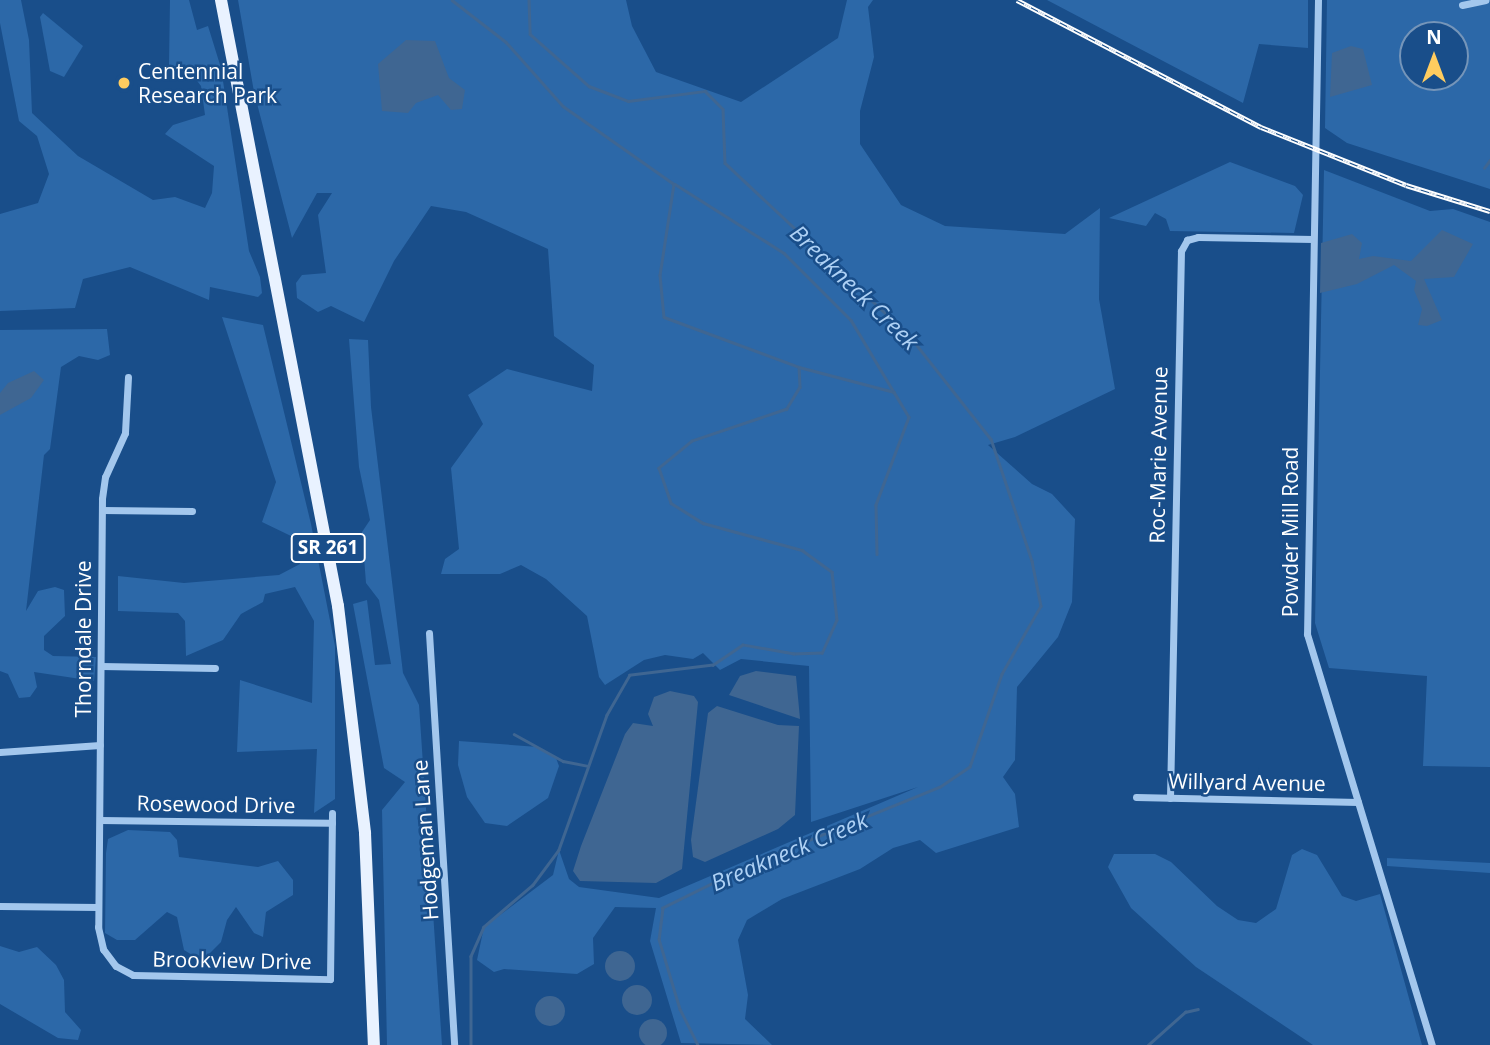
<!DOCTYPE html>
<html>
<head>
<meta charset="utf-8">
<style>
	body { margin:0 }
	#map { position:relative; width:1490px; height:1045px; overflow:hidden; background:#194e8a; font-family:"Open Sans",sans-serif }
	div>[style] { position:absolute }
	[style*='--x'] { left:calc(var(--x)*1px); top:calc(var(--y)*1px); width:calc(var(--w)*1px); rotate:calc(var(--a)*1deg) }
	.green>* { inset:0; background:#2c68a8 }
	.water>* { inset:0; background:#3f6692 }
	.round { border-radius:50% }
	.stream>* { height:2.5px; margin:-1.25px; padding:0 1.25px; transform-origin:1.25px; border-radius:1.25px; background:#3f6692 }
	.street>* { height:7px; margin:-3.5px; padding:0 3.5px; transform-origin:3.5px; border-radius:3.5px; background:#a3c7ed }
	.primary>* { height:12px; margin:-6px; padding:0 6px; transform-origin:6px; border-radius:6px; background:#e9f2ff }
	.rail>* { height:5px; margin-top:-2.5px; transform-origin:0; background:repeating-linear-gradient(90deg,#194e8a 0 8px,#fff 0 16px); box-sizing:border-box; border-block:2px solid #fff }
	.dots>* { width:19px; height:19px; translate:-50% -50%; box-sizing:border-box; border:4px solid #194e8a; border-radius:50% }
	span { translate:-50% -50%; white-space:nowrap; text-align:center; line-height:1.15; -webkit-text-stroke:5px #194e8a; paint-order:stroke }
	.shield-label span { padding:2px 5px; background:#194e8a; border:2px solid; border-radius:5px; -webkit-text-stroke-width:0 }
	.shield-label { font-size:19px; color:#fff; font-weight:700 }
	.poi-label { font-size:21px; color:#fff }
	.left { translate:0 -50%; text-align:left }
	.street-label { font-size:21px; color:#fff }
	.water-label { font-size:23px; color:#aed1f5; font-style:italic }
	.north { position:absolute; left:1399px; top:21px; width:70px; height:70px; box-sizing:border-box; background:#194e8a; border:2px solid #7595b9; border-radius:50%; rotate:0deg; font-size:19px; font-weight:700; line-height:28px; text-align:center; color:#fff }
	.north::after { content:''; display:block; margin:auto; width:24px; height:32px; background:#ffcc5f; clip-path:polygon(50% 0,100% 100%,50% 72%,0 100%) }
</style>
</head>
<body>
<div id="map">
	<div class="green">
		<i style="clip-path:polygon(0 0,21px 0,29px 40px,32px 113px,78px 156px,153px 200px,175px 197px,205px 208px,212px 193px,214px 166px,165px 134px,173px 125px,205px 115px,201px 86px,191px 73px,179px 74px,169px 65px,170px 0,189px 0,197px 30px,208px 26px,221px 68px,249px 251px,260px 277px,262px 293px,258px 297px,210px 287px,209px 300px,130px 267px,83px 279px,75px 308px,0 311px,0 214px,38px 203px,49px 174px,37px 136px,19px 121px,0 23px)"></i>
		<i style="clip-path:polygon(238px 0,626px 0,632px 26px,656px 72px,741px 102px,838px 38px,847px 0,873px 0,868px 7px,874px 57px,860px 111px,860px 144px,901px 205px,945px 226px,1065px 234px,1100px 208px,1099px 299px,1115px 389px,1015px 437px,988px 445px,1032px 484px,1052px 494px,1075px 519px,1072px 602px,1058px 637px,1017px 687px,1015px 760px,1003px 777px,1015px 794px,1019px 827px,936px 853px,920px 840px,893px 848px,860px 869px,782px 899px,747px 920px,738px 940px,748px 995px,745px 1019px,772px 1045px,681px 1043px,650px 941px,656px 908px,615px 907px,593px 938px,594px 964px,577px 974px,504px 969px,494px 972px,477px 960px,484px 927px,553px 875px,559px 850px,569px 879px,579px 887px,659px 898px,918px 787px,811px 822px,809px 666px,741px 659px,720px 670px,703px 653px,693px 659px,665px 655px,644px 660px,605px 685px,599px 677px,587px 616px,546px 579px,521px 565px,500px 574px,441px 574px,445px 559px,459px 549px,451px 468px,483px 424px,468px 395px,507px 369px,592px 391px,594px 365px,554px 336px,548px 249px,466px 212px,431px 206px,394px 261px,364px 322px,331px 306px,318px 312px,297px 298px,296px 283px,302px 275px,326px 273px,318px 215px,332px 193px,317px 193px,292px 238px,254px 92px)"></i>
		<i style="clip-path:polygon(1047px 0,1308px 0,1308px 48px,1259px 44px,1243px 103px)"></i>
		<i style="clip-path:polygon(evenodd,1327px 0,1490px 0,1490px 189px,1347px 143px,1325px 128px,1327px 0,1413px 35px,1455px 35px,1455px 77px,1413px 77px,1413px 35px)"></i>
		<i style="clip-path:polygon(43px 13px,83px 46px,64px 77px,50px 71px,40px 17px)"></i>
		<i style="clip-path:polygon(1230px 162px,1295px 186px,1303px 195px,1294px 233px,1170px 231px,1166px 219px,1155px 213px,1146px 226px,1109px 218px)"></i>
		<i style="clip-path:polygon(1324px 170px,1430px 211px,1453px 209px,1490px 222px,1490px 767px,1423px 766px,1427px 676px,1329px 668px,1315px 623px)"></i>
		<i style="clip-path:polygon(222px 317px,263px 325px,311px 524px,335px 646px,335px 799px,314px 813px,317px 749px,237px 752px,240px 680px,312px 703px,314px 621px,295px 587px,265px 594px,263px 602px,241px 614px,223px 640px,186px 656px,185px 621px,178px 613px,118px 611px,118px 576px,184px 583px,279px 575px,300px 564px,291px 536px,262px 522px,276px 482px)"></i>
		<i style="clip-path:polygon(107px 329px,110px 355px,98px 360px,79px 356px,61px 367px,50px 449px,44px 455px,26px 611px,38px 591px,55px 587px,64px 590px,65px 616px,44px 636px,44px 650px,53px 656px,96px 657px,94px 681px,34px 672px,37px 687px,30px 697px,19px 698px,8px 674px,0 671px,0 330px)"></i>
		<i style="clip-path:polygon(349px 339px,368px 340px,371px 407px,403px 673px,419px 705px,442px 1045px,387px 1045px,382px 810px,405px 782px,384px 768px,353px 604px,367px 600px,375px 665px,391px 664px,379px 600px,366px 583px,362px 532px,370px 520px,359px 467px)"></i>
		<i style="clip-path:polygon(459px 741px,538px 747px,556px 758px,559px 766px,548px 798px,507px 826px,485px 823px,467px 797px,458px 765px)"></i>
		<i style="clip-path:polygon(128px 830px,170px 832px,177px 840px,179px 857px,258px 867px,278px 861px,293px 880px,293px 895px,266px 912px,263px 937px,254px 933px,236px 907px,227px 920px,221px 942px,202px 961px,184px 950px,177px 917px,167px 912px,135px 940px,117px 940px,105px 933px,106px 853px,108px 839px)"></i>
		<i style="clip-path:polygon(1302px 849px,1317px 855px,1342px 896px,1356px 901px,1380px 894px,1422px 1045px,1313px 1045px,1196px 967px,1131px 908px,1108px 867px,1114px 854px,1155px 854px,1171px 862px,1217px 906px,1238px 920px,1256px 923px,1276px 909px,1292px 855px)"></i>
		<i style="clip-path:polygon(1387px 858px,1490px 863px,1490px 873px,1387px 866px)"></i>
		<i style="clip-path:polygon(0 946px,19px 952px,37px 947px,56px 965px,64px 980px,65px 1012px,81px 1030px,78px 1040px,58px 1038px,0 1004px)"></i>
	</div>
	<div class="water">
		<i style="clip-path:polygon(406px 40px,435px 41px,449px 78px,465px 90px,462px 109px,451px 110px,438px 95px,416px 103px,408px 113px,382px 111px,378px 64px)"></i>
		<i style="clip-path:polygon(1351px 46px,1363px 49px,1372px 85px,1330px 97px,1332px 53px)"></i>
		<i style="clip-path:polygon(1442px 230px,1473px 244px,1454px 277px,1424px 279px,1442px 320px,1427px 326px,1418px 325px,1422px 309px,1414px 290px,1416px 281px,1394px 265px,1357px 284px,1320px 293px,1321px 243px,1352px 234px,1362px 243px,1359px 259px,1373px 256px,1411px 261px)"></i>
		<i style="clip-path:polygon(34px 371px,44px 380px,31px 398px,0 415px,0 393px,8px 383px)"></i>
		<i style="clip-path:polygon(756px 671px,796px 676px,800px 719px,729px 695px,740px 676px)"></i>
		<i style="clip-path:polygon(670px 691px,694px 696px,698px 702px,682px 869px,656px 883px,580px 881px,573px 871px,581px 846px,625px 734px,633px 723px,653px 726px,648px 714px,654px 697px)"></i>
		<i style="clip-path:polygon(717px 706px,778px 725px,799px 726px,795px 815px,778px 829px,705px 862px,693px 857px,691px 840px,708px 713px)"></i>
		<i class="round" style="left:605px;top:951px;width:30px;height:30px"></i>
		<i class="round" style="left:622px;top:985px;width:30px;height:30px"></i>
		<i class="round" style="left:535px;top:996px;width:30px;height:30px"></i>
		<i class="round" style="left:639px;top:1019px;width:28px;height:28px"></i>
	</div>
	<div class="stream">
		<i style="--x:452;--y:0;--w:68;--a:37.9"></i>
		<i style="--x:506;--y:42;--w:86;--a:48.3"></i>
		<i style="--x:563;--y:106;--w:136;--a:35.1"></i>
		<i style="--x:674;--y:184;--w:92;--a:98.7"></i>
		<i style="--x:660;--y:275;--w:42;--a:84.6"></i>
		<i style="--x:664;--y:317;--w:144;--a:20.3"></i>
		<i style="--x:799;--y:367;--w:20;--a:87"></i>
		<i style="--x:800;--y:387;--w:26;--a:121"></i>
		<i style="--x:787;--y:409;--w:100;--a:161.4"></i>
		<i style="--x:692;--y:441;--w:43;--a:140.7"></i>
		<i style="--x:659;--y:468;--w:37;--a:71"></i>
		<i style="--x:671;--y:503;--w:38;--a:32"></i>
		<i style="--x:703;--y:523;--w:103;--a:15.3"></i>
		<i style="--x:802;--y:550;--w:37;--a:36"></i>
		<i style="--x:832;--y:572;--w:48;--a:84.1"></i>
		<i style="--x:837;--y:620;--w:36;--a:114"></i>
		<i style="--x:822;--y:653;--w:28;--a:178"></i>
		<i style="--x:794;--y:654;--w:52;--a:-170"></i>
		<i style="--x:743;--y:645;--w:36;--a:146"></i>
		<i style="--x:713;--y:665;--w:84;--a:173.1"></i>
		<i style="--x:630;--y:675;--w:46;--a:119.9"></i>
		<i style="--x:607;--y:715;--w:143;--a:109.6"></i>
		<i style="--x:559;--y:850;--w:44;--a:126.6"></i>
		<i style="--x:533;--y:885;--w:65;--a:139.4"></i>
		<i style="--x:484;--y:927;--w:32;--a:114"></i>
		<i style="--x:471;--y:956;--w:89;--a:90"></i>
		<i style="--x:529;--y:0;--w:34;--a:88"></i>
		<i style="--x:530;--y:34;--w:79;--a:41.4"></i>
		<i style="--x:589;--y:86;--w:42;--a:21"></i>
		<i style="--x:628;--y:101;--w:78;--a:-7.4"></i>
		<i style="--x:705;--y:91;--w:25;--a:45"></i>
		<i style="--x:723;--y:109;--w:54;--a:87.9"></i>
		<i style="--x:725;--y:163;--w:250;--a:43.1"></i>
		<i style="--x:908;--y:334;--w:134;--a:51.7"></i>
		<i style="--x:991;--y:439;--w:129;--a:71.4"></i>
		<i style="--x:1032;--y:561;--w:46;--a:78.7"></i>
		<i style="--x:1041;--y:606;--w:78;--a:119.8"></i>
		<i style="--x:1002;--y:674;--w:98;--a:109"></i>
		<i style="--x:970;--y:767;--w:36;--a:146"></i>
		<i style="--x:940;--y:787;--w:201;--a:157.8"></i>
		<i style="--x:754;--y:863;--w:102;--a:153.7"></i>
		<i style="--x:663;--y:908;--w:31;--a:97"></i>
		<i style="--x:659;--y:939;--w:73;--a:73.3"></i>
		<i style="--x:680;--y:1009;--w:40;--a:63.4"></i>
		<i style="--x:1484;--y:168;--w:10;--a:-53"></i>
		<i style="--x:675;--y:184;--w:129;--a:32.3"></i>
		<i style="--x:784;--y:253;--w:95;--a:45"></i>
		<i style="--x:851;--y:320;--w:84;--a:59.2"></i>
		<i style="--x:799;--y:367;--w:98;--a:14.7"></i>
		<i style="--x:894;--y:392;--w:29;--a:59"></i>
		<i style="--x:909;--y:417;--w:94;--a:110.6"></i>
		<i style="--x:876;--y:505;--w:49;--a:88.8"></i>
		<i style="--x:514;--y:734;--w:56;--a:28.9"></i>
		<i style="--x:563;--y:761;--w:25;--a:11"></i>
		<i style="--x:1148;--y:1045;--w:50;--a:-41.7"></i>
		<i style="--x:1185;--y:1012;--w:13;--a:-13"></i>
	</div>
	<div class="street">
		<i style="--x:1318;--y:0;--w:634;--a:90.99"></i>
		<i style="--x:1307;--y:634;--w:430;--a:73.1"></i>
		<i style="--x:1462;--y:5;--w:24;--a:-12"></i>
		<i style="--x:128;--y:377;--w:56;--a:93.1"></i>
		<i style="--x:125;--y:433;--w:48;--a:114.4"></i>
		<i style="--x:105;--y:477;--w:22;--a:98"></i>
		<i style="--x:102;--y:499;--w:428;--a:90.5"></i>
		<i style="--x:98;--y:927;--w:23;--a:77"></i>
		<i style="--x:103;--y:949;--w:21;--a:53"></i>
		<i style="--x:116;--y:966;--w:19;--a:28"></i>
		<i style="--x:133;--y:975;--w:197;--a:1.2"></i>
		<i style="--x:330;--y:979;--w:166;--a:-89.3"></i>
		<i style="--x:102;--y:510;--w:90;--a:0.6"></i>
		<i style="--x:429;--y:633;--w:413;--a:86.5"></i>
		<i style="--x:101;--y:666;--w:114;--a:1"></i>
		<i style="--x:0;--y:752;--w:100;--a:-4"></i>
		<i style="--x:1136;--y:797;--w:222;--a:1.3"></i>
		<i style="--x:1170;--y:798;--w:547;--a:-88.85"></i>
		<i style="--x:1181;--y:251;--w:13;--a:-61"></i>
		<i style="--x:1187;--y:240;--w:11;--a:-15"></i>
		<i style="--x:1198;--y:237;--w:115;--a:1"></i>
		<i style="--x:100;--y:820;--w:232;--a:0.7"></i>
		<i style="--x:0;--y:906;--w:98;--a:0.6"></i>
	</div>
	<div class="primary">
		<i style="--x:221;--y:0;--w:617;--a:79.07"></i>
		<i style="--x:338;--y:606;--w:229;--a:83.2"></i>
		<i style="--x:365;--y:833;--w:212;--a:87.6"></i>
	</div>
	<div class="rail">
		<i style="--x:1017;--y:0;--w:275;--a:27.5"></i>
		<i style="--x:1261;--y:127;--w:156;--a:21.8"></i>
		<i style="--x:1406;--y:185;--w:88;--a:17.2"></i>
	</div>
	<div class="dots">
		<i style="left:124px;top:83px;background:#ffcc5f"></i>
	</div>
	<div class="shield-label">
		<span style="left:328px;top:548px">SR 261</span>
	</div>
	<div class="poi-label">
		<span class="left" style="left:138px;top:83px">Centennial<br>Research Park</span>
	</div>
	<div class="street-label">
		<span style="left:1158px;top:455px;rotate:-89deg">Roc-Marie Avenue</span>
		<span style="left:1290px;top:532px;rotate:-90deg">Powder Mill Road</span>
		<span style="left:83px;top:639px;rotate:-90deg">Thorndale Drive</span>
		<span style="left:1247px;top:782px;rotate:1deg">Willyard Avenue</span>
		<span style="left:216px;top:804px;rotate:1deg">Rosewood Drive</span>
		<span style="left:425px;top:840px;rotate:-94deg">Hodgeman Lane</span>
		<span style="left:232px;top:960px;rotate:1deg">Brookview Drive</span>
	</div>
	<div class="water-label">
		<span style="left:855px;top:287px;rotate:44deg">Breakneck Creek</span>
		<span style="left:789px;top:851px;rotate:-23deg">Breakneck Creek</span>
	</div>
	<div class="north">N</div>
</div>
</body>
</html>
